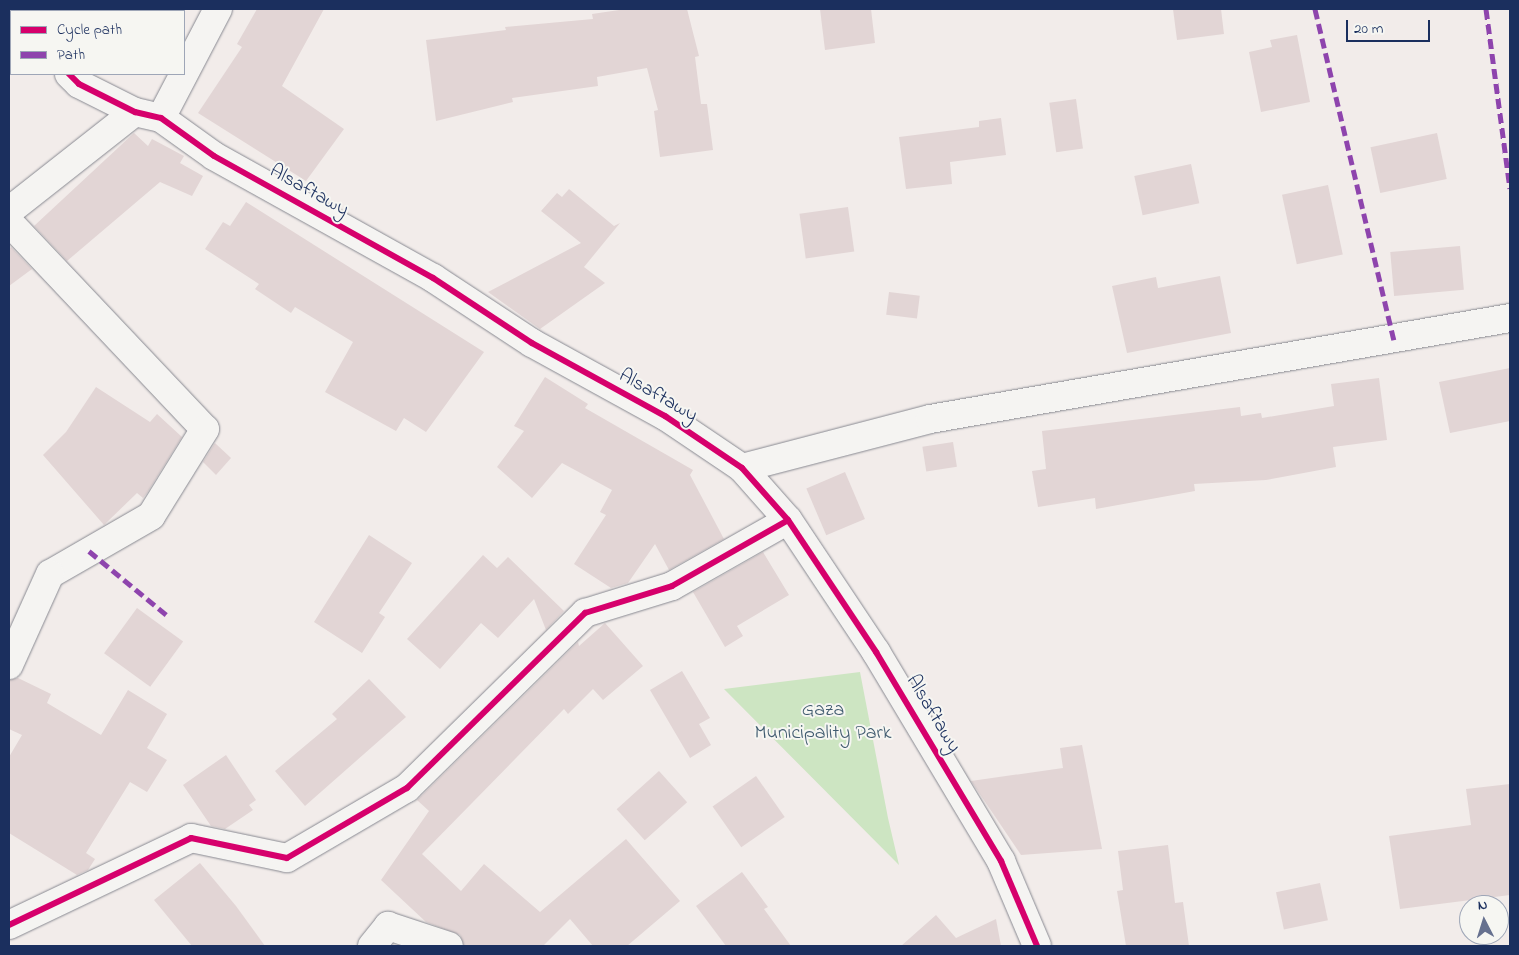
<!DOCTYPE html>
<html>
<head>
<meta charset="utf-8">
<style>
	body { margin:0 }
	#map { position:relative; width:1519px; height:955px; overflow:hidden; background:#f2ecea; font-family:"Indie Flower",sans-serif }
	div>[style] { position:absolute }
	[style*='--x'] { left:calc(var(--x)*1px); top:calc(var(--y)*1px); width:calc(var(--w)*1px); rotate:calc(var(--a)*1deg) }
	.green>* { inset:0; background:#cde5c2 }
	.building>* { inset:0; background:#e2d5d5; transform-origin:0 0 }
	.roads { filter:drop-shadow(0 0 1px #888991) drop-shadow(0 0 1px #888991) }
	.minor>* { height:28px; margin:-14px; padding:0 14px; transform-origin:14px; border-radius:14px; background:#f5f4f2 }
	.quiet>* { height:5px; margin-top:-2.5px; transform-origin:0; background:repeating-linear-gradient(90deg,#8e44ad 0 10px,transparent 0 15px) }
	.cycleway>* { height:6px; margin:-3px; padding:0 3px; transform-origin:3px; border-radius:3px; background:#d6006c }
	span { translate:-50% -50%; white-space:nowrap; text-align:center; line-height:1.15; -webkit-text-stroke:4px #f6f6f2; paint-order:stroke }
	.street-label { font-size:20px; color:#1b2f5e }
	.park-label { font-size:20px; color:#405b6f }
	.frame { position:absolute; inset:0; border:10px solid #1b2f5e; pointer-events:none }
	.legend { position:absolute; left:10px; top:10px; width:175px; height:65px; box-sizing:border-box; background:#f6f6f2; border:1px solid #9ea6b7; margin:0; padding:6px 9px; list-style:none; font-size:15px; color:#1b2f5e }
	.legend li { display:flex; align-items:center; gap:10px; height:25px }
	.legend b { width:25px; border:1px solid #9ea6b7 }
	.north { position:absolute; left:1459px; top:895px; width:50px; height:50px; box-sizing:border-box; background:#f6f6f2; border:1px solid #9ea6b7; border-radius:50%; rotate:355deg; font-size:14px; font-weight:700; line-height:20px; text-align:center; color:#1b2f5e }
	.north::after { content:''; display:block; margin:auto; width:18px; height:22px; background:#66718f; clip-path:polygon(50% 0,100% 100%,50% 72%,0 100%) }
	.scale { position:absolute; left:1346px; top:20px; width:84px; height:22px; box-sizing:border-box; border:2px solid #1b2f5e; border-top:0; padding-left:6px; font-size:15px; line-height:18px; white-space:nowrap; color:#1b2f5e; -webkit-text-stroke:4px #f6f6f2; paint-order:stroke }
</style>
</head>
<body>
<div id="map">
	<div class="green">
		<i style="clip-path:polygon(860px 672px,888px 818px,899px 865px,724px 689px)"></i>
	</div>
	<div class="building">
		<i style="clip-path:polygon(257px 9px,324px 9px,282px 86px,344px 129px,306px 181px,198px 113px,242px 47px,237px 44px)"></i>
		<i style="clip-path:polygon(626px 9px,687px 9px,699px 56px,695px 57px,701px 104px,707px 104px,713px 150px,660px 157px,654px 111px,658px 110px,647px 68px,597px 77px,598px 86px,512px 98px,513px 102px,436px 121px,426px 40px,506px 30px,505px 27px,593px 19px,592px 14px)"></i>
		<i style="clip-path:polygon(820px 9px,871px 9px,875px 43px,825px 50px)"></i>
		<i style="clip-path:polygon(1173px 9px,1221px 9px,1224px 34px,1177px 40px)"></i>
		<i style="clip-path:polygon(1297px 35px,1310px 102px,1261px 112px,1249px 52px,1272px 47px,1270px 40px)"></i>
		<i style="left:1076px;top:99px;width:50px;height:27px;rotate:82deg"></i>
		<i style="clip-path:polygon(1001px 118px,1006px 155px,950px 162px,952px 184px,906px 189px,899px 137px,979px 127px,979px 121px)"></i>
		<i style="clip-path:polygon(134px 133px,148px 146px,152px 139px,184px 156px,180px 163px,203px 176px,192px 196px,160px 182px,67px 261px,34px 226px)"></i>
		<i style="left:1437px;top:133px;width:47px;height:68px;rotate:78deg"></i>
		<i style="left:1191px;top:164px;width:40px;height:58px;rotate:78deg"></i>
		<i style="left:1328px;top:185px;width:71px;height:47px;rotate:78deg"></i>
		<i style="clip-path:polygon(569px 189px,614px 226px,620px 223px,584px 267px,605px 283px,540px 329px,488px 292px,581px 243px,541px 211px,557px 193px,562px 197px)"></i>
		<i style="clip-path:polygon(246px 202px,484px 352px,426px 432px,404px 418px,396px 431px,325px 392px,353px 342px,295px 307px,291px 313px,255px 289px,259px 284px,205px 249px,223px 222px,230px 226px)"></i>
		<i style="left:848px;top:207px;width:45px;height:49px;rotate:82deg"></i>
		<i style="left:1460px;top:246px;width:44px;height:70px;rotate:85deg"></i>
		<i style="clip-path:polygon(11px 247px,32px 269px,9px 286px,9px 249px)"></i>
		<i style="clip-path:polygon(1220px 276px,1231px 333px,1127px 353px,1112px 286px,1156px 277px,1158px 288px)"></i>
		<i style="left:889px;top:292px;width:31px;height:23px;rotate:7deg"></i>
		<i style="clip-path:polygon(1510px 368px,1510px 421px,1450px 433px,1439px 382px)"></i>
		<i style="clip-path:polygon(545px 377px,588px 404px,585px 408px,693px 470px,690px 475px,724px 539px,669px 570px,655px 544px,628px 583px,611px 588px,574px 564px,606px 515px,600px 512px,612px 490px,562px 463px,532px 498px,497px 467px,524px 431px,514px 426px)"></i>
		<i style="clip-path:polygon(1379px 378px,1387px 440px,1333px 447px,1336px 467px,1266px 480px,1194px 484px,1195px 491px,1096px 509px,1095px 498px,1038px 507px,1032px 471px,1046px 469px,1042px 431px,1240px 407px,1241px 416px,1261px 413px,1262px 418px,1334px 406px,1331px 384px)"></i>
		<i style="clip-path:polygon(96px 387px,150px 422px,157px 414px,182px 437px,147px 493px,143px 498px,137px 493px,104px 525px,43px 455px,66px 432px)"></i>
		<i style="left:953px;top:442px;width:25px;height:31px;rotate:81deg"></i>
		<i style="clip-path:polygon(215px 443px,231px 458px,216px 475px,203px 462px)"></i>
		<i style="left:845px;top:472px;width:51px;height:42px;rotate:67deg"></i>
		<i style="clip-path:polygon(369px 535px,412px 563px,379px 613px,385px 617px,362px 653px,314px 622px)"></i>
		<i style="clip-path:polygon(763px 552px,789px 595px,737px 626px,743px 636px,725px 647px,693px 592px)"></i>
		<i style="clip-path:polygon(483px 555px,497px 568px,508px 557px,564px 611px,546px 630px,534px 599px,498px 638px,481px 623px,440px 669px,407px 639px)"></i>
		<i style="left:137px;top:608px;width:57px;height:56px;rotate:36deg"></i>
		<i style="clip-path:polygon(605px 623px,643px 666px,603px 700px,593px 689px,568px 714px,564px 709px,422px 854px,461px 891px,484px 864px,540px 912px,626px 839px,680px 901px,627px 946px,593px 946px,570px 919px,543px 946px,464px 946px,460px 935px,426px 922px,381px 880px,429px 811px,417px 800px,578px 642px,579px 646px)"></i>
		<i style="clip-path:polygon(682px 671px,710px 718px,699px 724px,711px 745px,690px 758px,650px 690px)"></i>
		<i style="clip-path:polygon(18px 678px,51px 694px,47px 703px,101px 735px,128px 690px,167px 714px,147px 748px,167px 760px,147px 792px,130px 782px,86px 853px,95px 859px,88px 870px,77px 875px,9px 833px,9px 757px,22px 735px,9px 729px,9px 680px)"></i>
		<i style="clip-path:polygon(369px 679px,406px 717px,305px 806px,275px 771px,337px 719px,332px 714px)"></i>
		<i style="clip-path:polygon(1082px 745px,1102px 849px,1021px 855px,971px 781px,1063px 768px,1060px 748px)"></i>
		<i style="clip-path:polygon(226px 755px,256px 800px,249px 805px,253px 810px,225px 829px,211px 826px,183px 785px)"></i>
		<i style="left:659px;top:771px;width:42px;height:57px;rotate:48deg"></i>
		<i style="left:756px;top:776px;width:50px;height:53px;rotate:55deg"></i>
		<i style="clip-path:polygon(1510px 784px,1510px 895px,1400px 909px,1389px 836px,1471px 825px,1466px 789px)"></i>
		<i style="clip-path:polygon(1168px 845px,1175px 903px,1183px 902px,1189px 946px,1126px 946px,1117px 891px,1123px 890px,1118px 851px)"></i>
		<i style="clip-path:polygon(200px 863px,236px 906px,265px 946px,192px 946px,154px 900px)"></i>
		<i style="clip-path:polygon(742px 872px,768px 907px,764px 909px,791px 946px,726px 946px,696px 906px)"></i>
		<i style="left:1320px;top:883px;width:38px;height:45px;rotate:78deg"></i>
		<i style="clip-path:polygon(936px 915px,956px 938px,996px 919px,1001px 946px,901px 946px)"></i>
	</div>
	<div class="roads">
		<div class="minor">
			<i style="--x:9;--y:12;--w:4;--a:56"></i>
			<i style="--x:69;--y:74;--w:14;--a:45"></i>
			<i style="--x:79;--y:84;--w:63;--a:26.6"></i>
			<i style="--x:135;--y:112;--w:27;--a:13"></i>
			<i style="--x:161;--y:118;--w:65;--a:35.6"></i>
			<i style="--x:214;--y:156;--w:251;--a:29.1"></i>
			<i style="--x:433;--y:278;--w:118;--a:33.3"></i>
			<i style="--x:532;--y:343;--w:152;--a:28.8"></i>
			<i style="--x:665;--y:416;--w:93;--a:34"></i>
			<i style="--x:742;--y:468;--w:69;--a:48.5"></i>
			<i style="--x:788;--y:520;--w:159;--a:56.3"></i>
			<i style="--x:876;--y:652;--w:244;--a:59.1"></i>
			<i style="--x:1001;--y:861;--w:92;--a:67"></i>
			<i style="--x:161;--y:118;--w:123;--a:-62.4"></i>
			<i style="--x:9;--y:211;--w:160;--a:-38.2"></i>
			<i style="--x:9;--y:222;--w:285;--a:46.6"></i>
			<i style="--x:205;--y:429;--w:102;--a:121.8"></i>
			<i style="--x:151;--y:516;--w:116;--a:150.1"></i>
			<i style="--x:50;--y:574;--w:100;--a:114.3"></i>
			<i style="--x:742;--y:468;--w:194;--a:-14.6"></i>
			<i style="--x:930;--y:419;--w:589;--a:-9.88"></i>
			<i style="--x:9;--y:925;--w:202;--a:-25.5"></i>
			<i style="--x:191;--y:838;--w:98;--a:11.8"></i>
			<i style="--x:287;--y:858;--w:139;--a:-30.3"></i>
			<i style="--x:407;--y:788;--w:250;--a:-44.5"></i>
			<i style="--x:585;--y:613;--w:91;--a:-17.2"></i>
			<i style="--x:672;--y:586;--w:133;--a:-29.6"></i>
			<i style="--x:372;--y:946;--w:26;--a:-51"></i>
			<i style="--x:388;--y:926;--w:64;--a:18.2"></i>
		</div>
	</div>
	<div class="quiet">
		<i style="--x:1315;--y:9;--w:340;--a:76.6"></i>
		<i style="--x:1486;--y:9;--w:181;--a:82.4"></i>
		<i style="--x:89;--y:551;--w:104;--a:39.5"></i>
	</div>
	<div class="cycleway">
		<i style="--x:69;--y:74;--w:14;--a:45"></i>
		<i style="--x:79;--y:84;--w:63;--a:26.6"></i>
		<i style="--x:135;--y:112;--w:27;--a:13"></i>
		<i style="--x:161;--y:118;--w:65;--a:35.6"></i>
		<i style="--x:214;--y:156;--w:251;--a:29.1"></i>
		<i style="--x:433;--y:278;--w:118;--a:33.3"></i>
		<i style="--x:532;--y:343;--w:152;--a:28.8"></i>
		<i style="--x:665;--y:416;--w:93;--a:34"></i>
		<i style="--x:742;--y:468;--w:69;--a:48.5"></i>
		<i style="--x:788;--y:520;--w:159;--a:56.3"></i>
		<i style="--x:876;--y:652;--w:244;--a:59.1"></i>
		<i style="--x:1001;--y:861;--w:92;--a:67"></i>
		<i style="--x:9;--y:925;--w:202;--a:-25.5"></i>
		<i style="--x:191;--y:838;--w:98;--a:11.8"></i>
		<i style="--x:287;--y:858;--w:139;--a:-30.3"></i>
		<i style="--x:407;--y:788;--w:250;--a:-44.5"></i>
		<i style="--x:585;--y:613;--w:91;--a:-17.2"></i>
		<i style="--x:672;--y:586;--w:133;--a:-29.6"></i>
	</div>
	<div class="street-label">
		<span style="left:309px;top:191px;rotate:29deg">Alsaftawy</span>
		<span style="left:658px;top:396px;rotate:30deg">Alsaftawy</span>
		<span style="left:933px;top:714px;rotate:59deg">Alsaftawy</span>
	</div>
	<div class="park-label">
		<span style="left:823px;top:722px">Gaza<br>Municipality Park</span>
	</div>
	<div class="frame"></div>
	<ul class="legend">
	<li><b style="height:6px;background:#d6006c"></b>Cycle path</li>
	<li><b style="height:6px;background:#8e44ad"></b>Path</li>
	</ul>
	<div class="north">N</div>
	<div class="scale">20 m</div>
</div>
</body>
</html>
